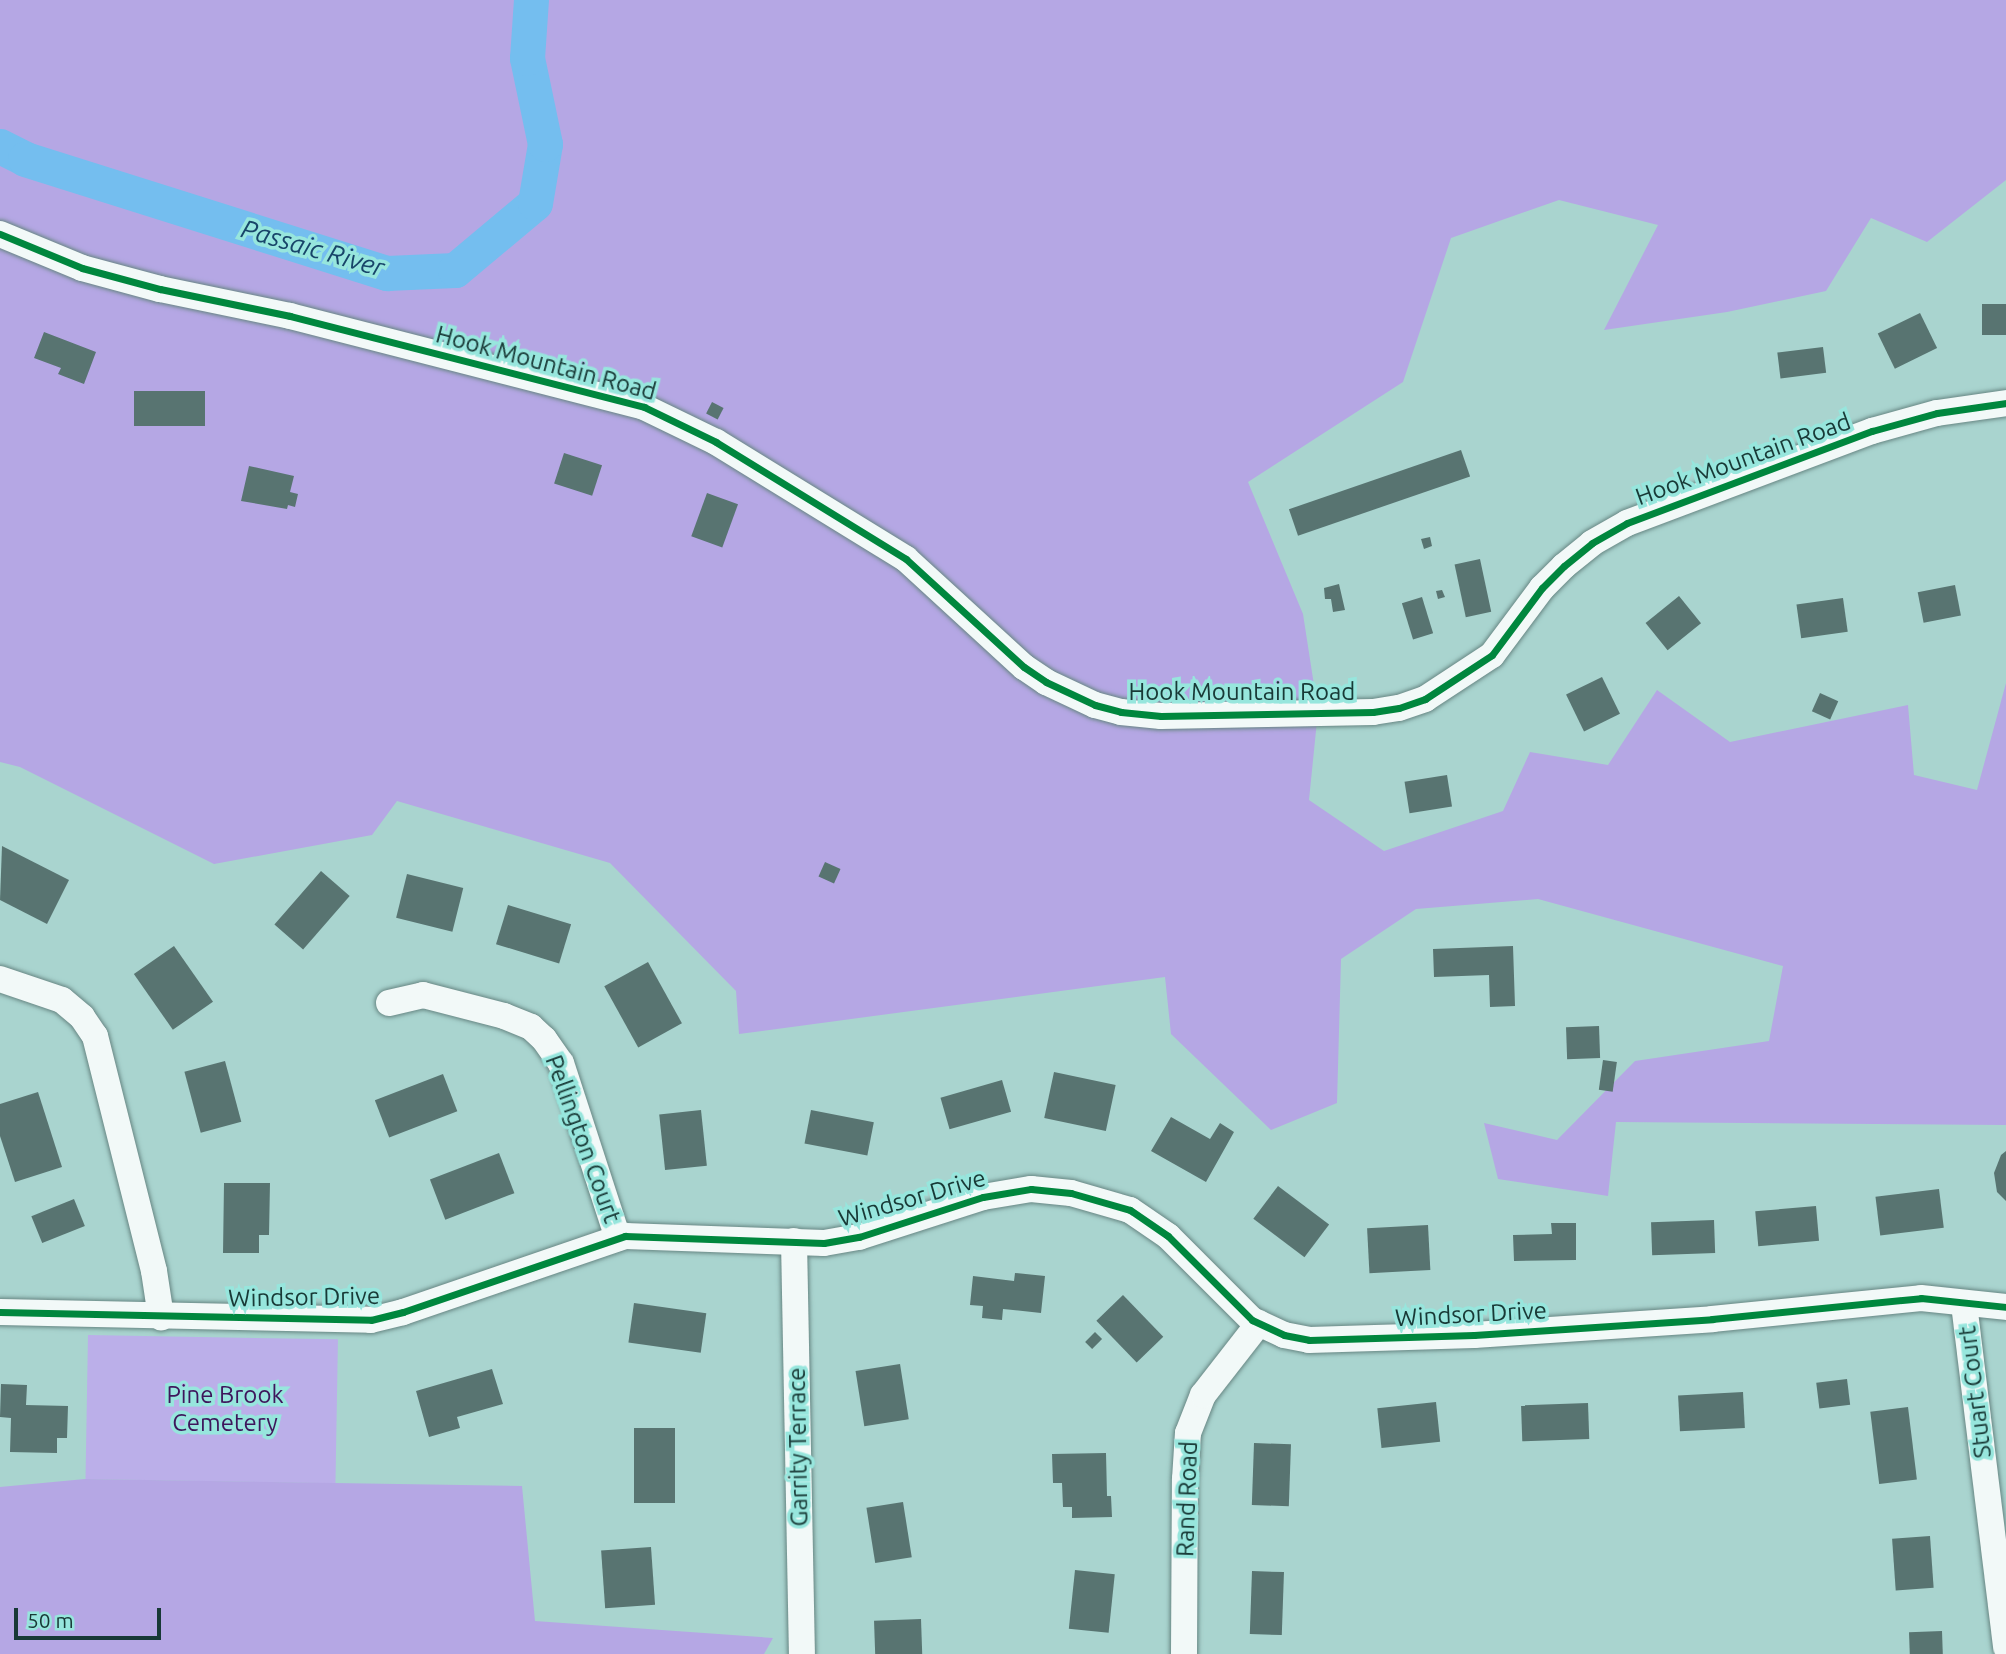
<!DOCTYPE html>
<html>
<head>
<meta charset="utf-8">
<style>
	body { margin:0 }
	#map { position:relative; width:2006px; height:1654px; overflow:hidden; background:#a9d4cf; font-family:Ubuntu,sans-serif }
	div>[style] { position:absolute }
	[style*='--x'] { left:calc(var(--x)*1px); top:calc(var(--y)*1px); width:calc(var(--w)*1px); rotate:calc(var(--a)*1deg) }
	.green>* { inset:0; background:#bbafe9; transform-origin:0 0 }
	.forest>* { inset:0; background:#b5a7e4 }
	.river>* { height:35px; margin:-17.5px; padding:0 17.5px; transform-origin:17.5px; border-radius:17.5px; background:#74beef }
	.building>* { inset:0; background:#587471; transform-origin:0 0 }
	.roads { filter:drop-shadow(0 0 2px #678683) drop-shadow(0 0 2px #678683) }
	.minor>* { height:26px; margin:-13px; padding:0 13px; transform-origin:13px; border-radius:13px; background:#f2f9f8 }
	.cycleway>* { height:7px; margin:-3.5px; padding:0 3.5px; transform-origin:3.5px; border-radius:3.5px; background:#00873e }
	span { translate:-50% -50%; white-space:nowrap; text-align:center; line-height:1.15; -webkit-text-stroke:7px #97e6dd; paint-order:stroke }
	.street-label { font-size:24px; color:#183936 }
	.park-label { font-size:24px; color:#3e165b }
	.water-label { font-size:26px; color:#184569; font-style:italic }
	.scale { position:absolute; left:14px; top:1608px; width:147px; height:32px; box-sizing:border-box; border:4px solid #183936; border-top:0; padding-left:9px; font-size:21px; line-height:24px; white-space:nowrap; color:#183936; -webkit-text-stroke:5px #97e6dd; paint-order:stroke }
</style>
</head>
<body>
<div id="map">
	<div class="green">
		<i style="left:88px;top:1335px;width:250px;height:144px;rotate:1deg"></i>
	</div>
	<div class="forest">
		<i style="clip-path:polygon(0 0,2006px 0,2006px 180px,1927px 242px,1871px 218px,1826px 291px,1727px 312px,1604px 330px,1658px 225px,1559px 200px,1451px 238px,1403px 382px,1248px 482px,1303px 614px,1318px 711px,1309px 800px,1384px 851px,1503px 811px,1530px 752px,1608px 765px,1657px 690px,1730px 742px,1908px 705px,1914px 775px,1977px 790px,2006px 683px,2006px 1125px,1616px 1122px,1608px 1196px,1498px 1179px,1484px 1123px,1557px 1140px,1635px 1061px,1769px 1041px,1783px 966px,1538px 899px,1416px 909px,1341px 959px,1337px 1103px,1271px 1130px,1171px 1034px,1165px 977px,739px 1034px,736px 991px,610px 863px,397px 801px,372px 835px,214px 864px,20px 767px,0 762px)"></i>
		<i style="clip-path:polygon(85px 1479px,522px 1486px,535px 1621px,773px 1638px,764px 1654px,0 1654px,0 1487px)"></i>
	</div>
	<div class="river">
		<i style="--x:0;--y:146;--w:28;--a:27"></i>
		<i style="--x:25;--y:159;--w:380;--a:17.5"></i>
		<i style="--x:387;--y:273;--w:68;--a:-2.5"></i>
		<i style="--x:455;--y:270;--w:104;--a:-39.9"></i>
		<i style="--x:535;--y:203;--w:60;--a:-80.4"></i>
		<i style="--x:545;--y:144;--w:88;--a:-101.8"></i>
		<i style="--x:527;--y:58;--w:58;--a:-86.1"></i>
	</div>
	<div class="building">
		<i style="left:1982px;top:304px;width:24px;height:31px"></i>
		<i style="left:1920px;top:313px;width:39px;height:47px;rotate:64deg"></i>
		<i style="clip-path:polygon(44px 332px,96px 352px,84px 384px,58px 374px,61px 368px,34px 358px)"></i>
		<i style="left:1823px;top:347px;width:26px;height:46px;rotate:83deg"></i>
		<i style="left:134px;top:391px;width:71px;height:35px"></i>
		<i style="left:712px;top:402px;width:13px;height:13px;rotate:27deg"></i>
		<i style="left:1461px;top:450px;width:28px;height:182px;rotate:71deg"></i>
		<i style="left:564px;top:453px;width:40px;height:32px;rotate:18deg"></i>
		<i style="clip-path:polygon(249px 466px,294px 476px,290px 492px,298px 494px,295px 507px,288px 505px,287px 509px,241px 501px)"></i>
		<i style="left:707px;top:493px;width:33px;height:46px;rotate:20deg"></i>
		<i style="clip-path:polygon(1430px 537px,1432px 546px,1424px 549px,1421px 539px)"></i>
		<i style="left:1480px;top:559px;width:54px;height:26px;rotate:78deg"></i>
		<i style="clip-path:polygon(1339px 584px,1345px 610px,1333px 612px,1331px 599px,1325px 599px,1324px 588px)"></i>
		<i style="left:1955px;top:585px;width:31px;height:38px;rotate:79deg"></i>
		<i style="clip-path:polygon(1442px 590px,1445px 597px,1438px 599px,1436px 591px)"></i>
		<i style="left:1679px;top:596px;width:35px;height:43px;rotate:51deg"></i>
		<i style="left:1422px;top:597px;width:38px;height:21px;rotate:73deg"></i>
		<i style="left:1843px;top:598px;width:34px;height:47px;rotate:82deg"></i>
		<i style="left:1602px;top:677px;width:41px;height:40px;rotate:64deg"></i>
		<i style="left:1820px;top:693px;width:20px;height:20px;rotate:24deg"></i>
		<i style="left:1447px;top:775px;width:32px;height:43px;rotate:81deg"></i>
		<i style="clip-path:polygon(2px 846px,69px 880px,47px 924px,0 900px)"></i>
		<i style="left:825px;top:862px;width:17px;height:16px;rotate:24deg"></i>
		<i style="left:321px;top:871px;width:38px;height:71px;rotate:41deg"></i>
		<i style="left:407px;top:874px;width:58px;height:45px;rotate:14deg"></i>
		<i style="left:508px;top:905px;width:66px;height:41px;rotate:17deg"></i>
		<i style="left:174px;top:946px;width:68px;height:49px;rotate:55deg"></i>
		<i style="clip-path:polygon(1513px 946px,1515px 1006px,1490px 1007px,1489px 975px,1434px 977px,1433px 949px)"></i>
		<i style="left:648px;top:962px;width:70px;height:50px;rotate:61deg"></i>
		<i style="left:1599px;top:1026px;width:32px;height:33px;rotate:88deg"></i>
		<i style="left:1603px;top:1060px;width:14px;height:30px;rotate:8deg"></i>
		<i style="left:225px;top:1061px;width:63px;height:42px;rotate:75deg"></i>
		<i style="left:1054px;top:1072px;width:63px;height:47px;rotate:12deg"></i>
		<i style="left:443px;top:1074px;width:40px;height:73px;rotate:69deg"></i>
		<i style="left:1002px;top:1080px;width:33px;height:64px;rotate:74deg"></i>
		<i style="clip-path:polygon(38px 1092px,62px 1167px,15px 1182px,0 1136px,0 1104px)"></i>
		<i style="left:701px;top:1110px;width:56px;height:42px;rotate:84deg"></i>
		<i style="left:811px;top:1110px;width:64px;height:34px;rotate:11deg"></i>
		<i style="clip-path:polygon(1171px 1117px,1210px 1139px,1220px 1123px,1234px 1132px,1206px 1182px,1151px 1151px)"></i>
		<i style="clip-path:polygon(2006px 1151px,2006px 1201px,1997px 1192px,1994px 1173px,2001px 1155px)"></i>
		<i style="left:499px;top:1153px;width:43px;height:74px;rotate:69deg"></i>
		<i style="clip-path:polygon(224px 1183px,270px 1183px,269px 1235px,259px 1235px,259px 1253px,223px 1253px)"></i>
		<i style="left:1278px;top:1186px;width:64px;height:41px;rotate:37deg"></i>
		<i style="left:1939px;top:1189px;width:39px;height:64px;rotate:83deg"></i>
		<i style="left:74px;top:1199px;width:29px;height:46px;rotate:68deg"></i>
		<i style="left:1816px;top:1206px;width:35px;height:61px;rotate:85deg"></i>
		<i style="left:1714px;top:1220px;width:33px;height:63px;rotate:88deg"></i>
		<i style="clip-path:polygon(1551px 1223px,1576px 1223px,1576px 1260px,1514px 1261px,1513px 1235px,1552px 1234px)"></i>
		<i style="left:1428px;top:1225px;width:45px;height:61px;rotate:87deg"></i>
		<i style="clip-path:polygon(1015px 1273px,1045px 1276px,1041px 1313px,1003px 1309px,1002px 1320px,982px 1318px,983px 1306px,970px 1305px,973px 1276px,1014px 1281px)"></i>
		<i style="left:1123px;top:1295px;width:58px;height:37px;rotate:46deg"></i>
		<i style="left:634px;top:1303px;width:73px;height:40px;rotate:8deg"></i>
		<i style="left:1095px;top:1332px;width:10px;height:14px;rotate:45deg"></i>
		<i style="left:900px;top:1364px;width:56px;height:45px;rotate:81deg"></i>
		<i style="clip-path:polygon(492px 1369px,503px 1404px,457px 1417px,460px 1428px,429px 1437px,416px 1391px)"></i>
		<i style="left:1847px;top:1379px;width:26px;height:31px;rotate:83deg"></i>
		<i style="clip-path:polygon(1px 1384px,27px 1385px,26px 1405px,68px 1406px,67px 1438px,57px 1438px,57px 1453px,10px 1452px,11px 1418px,0 1417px)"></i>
		<i style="left:1743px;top:1392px;width:36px;height:65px;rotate:87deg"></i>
		<i style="left:1436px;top:1402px;width:40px;height:59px;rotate:84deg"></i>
		<i style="left:1588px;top:1403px;width:36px;height:67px;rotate:88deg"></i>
		<i style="left:1908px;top:1407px;width:73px;height:38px;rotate:83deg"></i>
		<i style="left:634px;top:1428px;width:41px;height:75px"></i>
		<i style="left:1254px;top:1443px;width:37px;height:62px;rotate:2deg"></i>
		<i style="clip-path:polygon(1106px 1453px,1107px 1496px,1111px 1496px,1112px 1517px,1072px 1518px,1072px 1507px,1063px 1507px,1062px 1483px,1053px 1483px,1052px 1454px)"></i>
		<i style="left:903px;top:1502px;width:56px;height:37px;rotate:81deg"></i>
		<i style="left:1930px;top:1536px;width:52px;height:38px;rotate:86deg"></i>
		<i style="left:651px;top:1547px;width:58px;height:50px;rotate:86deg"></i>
		<i style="left:1075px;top:1570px;width:40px;height:59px;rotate:6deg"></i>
		<i style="left:1252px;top:1571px;width:32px;height:63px;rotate:2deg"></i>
		<i style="left:921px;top:1619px;width:35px;height:47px;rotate:88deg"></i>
		<i style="left:1942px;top:1631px;width:23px;height:33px;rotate:88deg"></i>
	</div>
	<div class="roads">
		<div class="minor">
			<i style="--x:0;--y:234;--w:89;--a:22.5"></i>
			<i style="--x:82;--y:268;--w:81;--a:15.1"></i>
			<i style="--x:160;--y:289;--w:133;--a:11.7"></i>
			<i style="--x:290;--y:316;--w:366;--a:14.4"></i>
			<i style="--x:644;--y:407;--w:80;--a:25.9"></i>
			<i style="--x:716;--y:442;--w:223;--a:31.6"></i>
			<i style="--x:906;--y:559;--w:160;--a:42.5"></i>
			<i style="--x:1024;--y:667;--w:27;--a:34"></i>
			<i style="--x:1046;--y:682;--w:54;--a:25.1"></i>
			<i style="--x:1095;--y:705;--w:27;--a:15"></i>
			<i style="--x:1121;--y:712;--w:40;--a:5.7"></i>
			<i style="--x:1161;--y:716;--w:212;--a:-1.1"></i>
			<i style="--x:1373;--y:712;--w:26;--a:-9"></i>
			<i style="--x:1399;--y:708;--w:28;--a:-19"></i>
			<i style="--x:1425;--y:699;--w:80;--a:-33.3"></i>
			<i style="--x:1492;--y:655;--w:84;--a:-53.3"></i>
			<i style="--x:1542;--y:588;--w:31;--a:-45"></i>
			<i style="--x:1564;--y:566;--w:36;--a:-39"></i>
			<i style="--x:1592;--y:543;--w:40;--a:-29.7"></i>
			<i style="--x:1627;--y:523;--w:262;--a:-20.6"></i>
			<i style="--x:1872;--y:431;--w:67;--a:-15.5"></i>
			<i style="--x:1937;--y:413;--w:70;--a:-8.2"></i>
			<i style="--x:0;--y:979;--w:65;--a:18.7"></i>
			<i style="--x:62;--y:1000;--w:26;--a:40"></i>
			<i style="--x:82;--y:1017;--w:23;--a:56"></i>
			<i style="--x:95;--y:1036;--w:242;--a:75.9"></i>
			<i style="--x:154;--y:1271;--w:47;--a:81.3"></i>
			<i style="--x:389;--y:1003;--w:35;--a:-13"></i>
			<i style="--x:423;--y:995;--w:84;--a:14.5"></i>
			<i style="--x:504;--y:1016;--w:29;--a:22"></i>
			<i style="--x:531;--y:1027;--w:18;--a:43"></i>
			<i style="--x:544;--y:1039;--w:29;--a:55"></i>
			<i style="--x:561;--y:1063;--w:184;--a:72"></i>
			<i style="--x:794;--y:1241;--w:413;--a:88.9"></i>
			<i style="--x:1964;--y:1304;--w:346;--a:83"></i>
			<i style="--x:0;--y:1312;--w:371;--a:1.2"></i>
			<i style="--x:371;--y:1320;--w:33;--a:-14"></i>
			<i style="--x:403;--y:1312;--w:235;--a:-18.9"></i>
			<i style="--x:625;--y:1236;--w:199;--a:2"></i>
			<i style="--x:824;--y:1243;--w:36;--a:-10"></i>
			<i style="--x:859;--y:1237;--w:130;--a:-17.9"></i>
			<i style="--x:983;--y:1197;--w:49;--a:-9.5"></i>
			<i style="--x:1031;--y:1189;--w:40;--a:5.7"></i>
			<i style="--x:1071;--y:1193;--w:61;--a:16.1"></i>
			<i style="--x:1130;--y:1210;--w:46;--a:34.4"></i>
			<i style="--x:1168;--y:1236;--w:119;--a:45"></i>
			<i style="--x:1252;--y:1320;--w:35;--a:25"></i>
			<i style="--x:1284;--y:1335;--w:25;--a:11"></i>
			<i style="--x:1309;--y:1340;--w:165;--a:-1.7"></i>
			<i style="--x:1474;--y:1335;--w:239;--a:-3.8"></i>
			<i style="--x:1712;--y:1319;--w:210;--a:-5.7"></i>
			<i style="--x:1921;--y:1298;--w:85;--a:6"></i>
			<i style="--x:1184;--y:1654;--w:175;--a:-89.7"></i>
			<i style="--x:1185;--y:1479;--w:46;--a:-86.3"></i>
			<i style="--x:1188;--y:1433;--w:41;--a:-68.5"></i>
			<i style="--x:1203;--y:1395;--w:91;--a:-52.1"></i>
		</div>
	</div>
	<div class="cycleway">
		<i style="--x:0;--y:234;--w:89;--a:22.5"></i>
		<i style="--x:82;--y:268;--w:81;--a:15.1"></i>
		<i style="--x:160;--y:289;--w:133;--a:11.7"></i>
		<i style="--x:290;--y:316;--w:366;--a:14.4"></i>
		<i style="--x:644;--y:407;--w:80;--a:25.9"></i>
		<i style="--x:716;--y:442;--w:223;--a:31.6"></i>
		<i style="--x:906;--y:559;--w:160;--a:42.5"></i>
		<i style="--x:1024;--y:667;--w:27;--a:34"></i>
		<i style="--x:1046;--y:682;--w:54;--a:25.1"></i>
		<i style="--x:1095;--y:705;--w:27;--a:15"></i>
		<i style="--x:1121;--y:712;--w:40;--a:5.7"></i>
		<i style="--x:1161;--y:716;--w:212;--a:-1.1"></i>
		<i style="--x:1373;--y:712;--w:26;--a:-9"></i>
		<i style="--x:1399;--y:708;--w:28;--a:-19"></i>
		<i style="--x:1425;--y:699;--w:80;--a:-33.3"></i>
		<i style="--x:1492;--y:655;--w:84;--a:-53.3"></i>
		<i style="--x:1542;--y:588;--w:31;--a:-45"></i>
		<i style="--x:1564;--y:566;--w:36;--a:-39"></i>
		<i style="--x:1592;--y:543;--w:40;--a:-29.7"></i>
		<i style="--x:1627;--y:523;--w:262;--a:-20.6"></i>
		<i style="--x:1872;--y:431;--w:67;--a:-15.5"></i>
		<i style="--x:1937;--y:413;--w:70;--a:-8.2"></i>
		<i style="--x:0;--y:1312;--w:371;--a:1.2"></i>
		<i style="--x:371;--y:1320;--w:33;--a:-14"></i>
		<i style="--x:403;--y:1312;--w:235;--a:-18.9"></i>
		<i style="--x:625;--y:1236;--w:199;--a:2"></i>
		<i style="--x:824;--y:1243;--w:36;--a:-10"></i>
		<i style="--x:859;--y:1237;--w:130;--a:-17.9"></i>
		<i style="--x:983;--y:1197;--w:49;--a:-9.5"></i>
		<i style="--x:1031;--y:1189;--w:40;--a:5.7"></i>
		<i style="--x:1071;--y:1193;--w:61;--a:16.1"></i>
		<i style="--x:1130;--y:1210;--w:46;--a:34.4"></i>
		<i style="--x:1168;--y:1236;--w:119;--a:45"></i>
		<i style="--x:1252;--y:1320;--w:35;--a:25"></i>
		<i style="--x:1284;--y:1335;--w:25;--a:11"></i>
		<i style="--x:1309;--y:1340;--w:165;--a:-1.7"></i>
		<i style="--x:1474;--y:1335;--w:239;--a:-3.8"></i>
		<i style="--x:1712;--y:1319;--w:210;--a:-5.7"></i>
		<i style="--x:1921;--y:1298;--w:85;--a:6"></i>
	</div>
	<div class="street-label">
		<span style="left:546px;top:363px;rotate:15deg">Hook Mountain Road</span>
		<span style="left:1743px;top:459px;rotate:-20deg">Hook Mountain Road</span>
		<span style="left:1242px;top:692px">Hook Mountain Road</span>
		<span style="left:583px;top:1139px;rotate:70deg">Pellington Court</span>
		<span style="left:912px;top:1198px;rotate:-16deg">Windsor Drive</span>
		<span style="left:304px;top:1297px;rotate:-1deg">Windsor Drive</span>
		<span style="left:1471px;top:1314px;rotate:-3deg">Windsor Drive</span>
		<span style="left:1975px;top:1392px;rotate:-97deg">Stuart Court</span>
		<span style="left:798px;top:1447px;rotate:-91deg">Garrity Terrace</span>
		<span style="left:1187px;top:1499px;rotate:-88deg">Rand Road</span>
	</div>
	<div class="park-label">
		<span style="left:225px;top:1409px">Pine Brook<br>Cemetery</span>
	</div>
	<div class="water-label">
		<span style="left:313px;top:248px;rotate:16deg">Passaic River</span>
	</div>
	<div class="scale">50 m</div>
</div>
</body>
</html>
